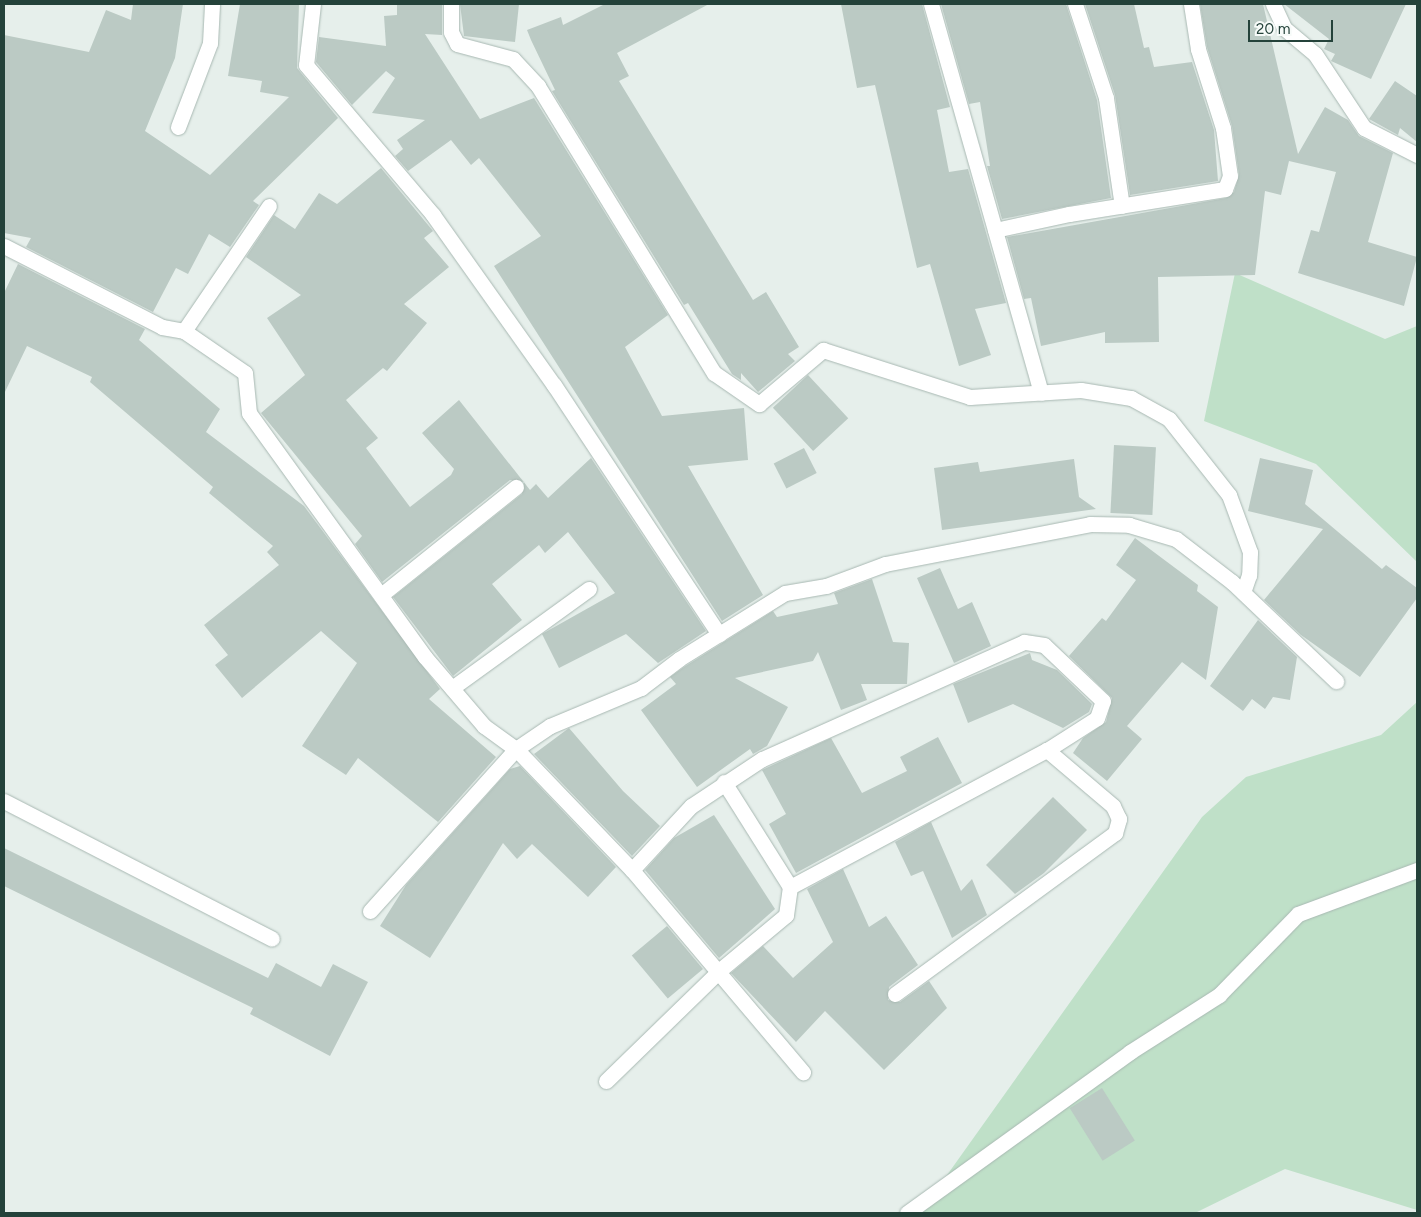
<!DOCTYPE html>
<html>
<head>
<meta charset="utf-8">
<style>
	body { margin:0 }
	#map { position:relative; width:1421px; height:1217px; overflow:hidden; background:#e6efeb; font-family:Figtree,sans-serif }
	div>[style] { position:absolute }
	[style*='--x'] { left:calc(var(--x)*1px); top:calc(var(--y)*1px); width:calc(var(--w)*1px); rotate:calc(var(--a)*1deg) }
	.green>* { inset:0; background:#bfe0c8 }
	.building>* { inset:0; background:#bbcac4; transform-origin:0 0 }
	.roads { filter:drop-shadow(0 0 1px #a8b8b2) drop-shadow(0 0 1px #a8b8b2) }
	.minor>* { height:15px; margin:-7.5px; padding:0 7.5px; transform-origin:7.5px; border-radius:7.5px; background:#fff }
	span { translate:-50% -50%; white-space:nowrap; text-align:center; line-height:1.15; -webkit-text-stroke:5px #f7fbf9; paint-order:stroke }
	.frame { position:absolute; inset:0; border:5px solid #24423a; pointer-events:none }
	.scale { position:absolute; left:1248px; top:20px; width:85px; height:22px; box-sizing:border-box; border:2px solid #24423a; border-top:0; padding-left:6px; font-size:15px; line-height:18px; white-space:nowrap; color:#24423a; -webkit-text-stroke:4px #f7fbf9; paint-order:stroke }
</style>
</head>
<body>
<div id="map">
	<div class="green">
		<i style="clip-path:polygon(1235px 273px,1385px 339px,1417px 326px,1417px 562px,1316px 464px,1204px 421px)"></i>
		<i style="clip-path:polygon(1417px 702px,1417px 1210px,1285px 1169px,1195px 1213px,920px 1213px,1202px 817px,1246px 777px,1381px 735px)"></i>
	</div>
	<div class="building">
		<i style="clip-path:polygon(133px 4px,183px 4px,175px 58px,145px 131px,210px 175px,289px 97px,260px 92px,262px 81px,228px 76px,240px 4px,299px 4px,297px 68px,338px 118px,253px 201px,259px 205px,230px 247px,209px 234px,188px 274px,176px 268px,153px 312px,26px 247px,31px 238px,4px 233px,4px 35px,89px 52px,106px 10px,131px 20px)"></i>
		<i style="clip-path:polygon(397px 4px,442px 4px,442px 35px,425px 34px,480px 119px,534px 98px,668px 315px,625px 347px,662px 416px,744px 408px,748px 460px,688px 466px,763px 595px,722px 621px,494px 266px,541px 236px,479px 158px,471px 165px,451px 140px,408px 171px,395px 156px,403px 149px,397px 140px,425px 120px,372px 113px,395px 78px,386px 71px,352px 105px,316px 62px,319px 37px,386px 46px,384px 16px,397px 15px)"></i>
		<i style="clip-path:polygon(460px 4px,519px 4px,515px 42px,464px 36px)"></i>
		<i style="clip-path:polygon(605px 4px,709px 4px,617px 53px,629px 76px,619px 81px,753px 300px,766px 292px,799px 347px,788px 354px,795px 361px,758px 392px,741px 373px,741px 380px,732px 374px,688px 303px,684px 305px,552px 91px,555px 90px,531px 40px,527px 30px,561px 17px,563px 25px)"></i>
		<i style="clip-path:polygon(841px 4px,922px 4px,950px 107px,937px 110px,949px 172px,968px 169px,1006px 303px,975px 309px,991px 355px,959px 366px,930px 264px,917px 268px,875px 85px,857px 88px)"></i>
		<i style="clip-path:polygon(941px 4px,1066px 4px,1097px 100px,1111px 198px,1002px 219px,987px 166px,990px 166px,980px 102px,969px 104px)"></i>
		<i style="clip-path:polygon(1085px 4px,1134px 4px,1144px 48px,1149px 47px,1154px 67px,1192px 62px,1214px 130px,1218px 181px,1130px 195px,1115px 95px)"></i>
		<i style="clip-path:polygon(1200px 4px,1263px 4px,1298px 154px,1325px 107px,1348px 120px,1359px 136px,1393px 153px,1368px 242px,1417px 257px,1404px 306px,1298px 273px,1311px 230px,1319px 232px,1336px 172px,1289px 161px,1281px 195px,1265px 191px,1255px 275px,1158px 277px,1159px 342px,1105px 343px,1105px 332px,1041px 346px,1031px 298px,1024px 299px,1007px 237px,1226px 198px,1234px 192px,1239px 175px,1232px 126px,1207px 47px)"></i>
		<i style="clip-path:polygon(1284px 4px,1406px 4px,1371px 79px,1331px 61px,1335px 54px,1324px 49px,1329px 39px)"></i>
		<i style="clip-path:polygon(1395px 81px,1417px 96px,1417px 142px,1400px 128px,1398px 135px,1369px 119px)"></i>
		<i style="clip-path:polygon(381px 168px,433px 231px,424px 238px,449px 267px,404px 304px,427px 323px,387px 371px,383px 368px,346px 400px,378px 438px,366px 448px,410px 507px,451px 475px,454px 469px,422px 433px,459px 400px,530px 490px,536px 484px,548px 498px,591px 458px,706px 631px,658px 663px,626px 634px,559px 668px,542px 634px,615px 593px,568px 532px,545px 553px,539px 545px,492px 584px,522px 620px,453px 676px,393px 597px,522px 494px,524px 482px,510px 480px,382px 582px,355px 544px,362px 536px,261px 413px,305px 375px,267px 318px,301px 295px,246px 257px,274px 215px,295px 229px,319px 193px,337px 204px)"></i>
		<i style="clip-path:polygon(18px 264px,145px 329px,139px 340px,220px 409px,206px 432px,304px 506px,440px 689px,429px 699px,496px 757px,438px 822px,358px 758px,346px 775px,302px 746px,357px 663px,321px 631px,242px 698px,215px 665px,228px 655px,204px 625px,279px 565px,267px 552px,273px 546px,209px 493px,213px 487px,90px 382px,92px 377px,27px 346px,4px 394px,4px 293px)"></i>
		<i style="left:808px;top:375px;width:59px;height:48px;rotate:47deg"></i>
		<i style="left:1114px;top:445px;width:42px;height:68px;rotate:3deg"></i>
		<i style="left:804px;top:448px;width:28px;height:34px;rotate:63deg"></i>
		<i style="clip-path:polygon(1260px 458px,1313px 470px,1305px 504px,1382px 569px,1386px 565px,1417px 588px,1417px 598px,1360px 677px,1301px 635px,1264px 600px,1323px 529px,1248px 511px)"></i>
		<i style="clip-path:polygon(1074px 459px,1079px 497px,1096px 509px,942px 530px,934px 468px,978px 462px,980px 472px)"></i>
		<i style="clip-path:polygon(1135px 538px,1198px 585px,1197px 591px,1218px 607px,1206px 680px,1182px 662px,1127px 726px,1142px 739px,1107px 781px,1073px 753px,1083px 738px,1106px 722px,1112px 698px,1069px 656px,1102px 618px,1106px 621px,1136px 580px,1116px 565px)"></i>
		<i style="clip-path:polygon(940px 568px,958px 609px,972px 602px,991px 646px,954px 663px,917px 578px)"></i>
		<i style="clip-path:polygon(872px 579px,893px 642px,909px 643px,907px 684px,861px 684px,867px 700px,841px 710px,818px 652px,813px 661px,735px 678px,788px 707px,767px 746px,753px 754px,750px 749px,697px 787px,641px 710px,676px 684px,670px 677px,684px 667px,773px 611px,777px 617px,838px 604px,834px 593px)"></i>
		<i style="clip-path:polygon(1258px 620px,1297px 657px,1290px 700px,1273px 697px,1265px 709px,1252px 699px,1243px 711px,1210px 686px)"></i>
		<i style="clip-path:polygon(1030px 653px,1032px 660px,1057px 670px,1092px 704px,1089px 712px,1063px 728px,1013px 704px,968px 723px,953px 684px)"></i>
		<i style="clip-path:polygon(569px 728px,623px 791px,660px 826px,632px 856px,534px 754px)"></i>
		<i style="clip-path:polygon(938px 737px,962px 783px,796px 873px,769px 824px,786px 814px,762px 770px,831px 738px,862px 793px,907px 771px,900px 757px)"></i>
		<i style="clip-path:polygon(520px 766px,616px 867px,588px 897px,532px 844px,517px 859px,503px 843px,430px 958px,380px 926px,406px 885px,510px 769px)"></i>
		<i style="clip-path:polygon(1053px 797px,1087px 830px,1044px 873px,1015px 894px,986px 865px)"></i>
		<i style="clip-path:polygon(714px 815px,775px 909px,719px 958px,645px 870px,674px 838px)"></i>
		<i style="clip-path:polygon(931px 822px,961px 891px,972px 879px,987px 915px,952px 938px,923px 871px,911px 876px,895px 842px)"></i>
		<i style="clip-path:polygon(4px 848px,268px 978px,276px 963px,321px 987px,333px 964px,368px 982px,330px 1056px,250px 1014px,253px 1008px,4px 886px)"></i>
		<i style="clip-path:polygon(843px 869px,869px 927px,886px 916px,918px 965px,889px 987px,888px 1000px,900px 1002px,929px 981px,947px 1008px,884px 1070px,825px 1011px,796px 1042px,731px 973px,763px 946px,793px 978px,833px 942px,807px 889px)"></i>
		<i style="left:667px;top:926px;width:56px;height:46px;rotate:50deg"></i>
		<i style="left:1102px;top:1088px;width:62px;height:38px;rotate:58deg"></i>
	</div>
	<div class="roads">
		<div class="minor">
			<i style="--x:313;--y:4;--w:61;--a:96.5"></i>
			<i style="--x:306;--y:65;--w:197;--a:49.7"></i>
			<i style="--x:433;--y:215;--w:209;--a:54.6"></i>
			<i style="--x:554;--y:385;--w:299;--a:56.5"></i>
			<i style="--x:451;--y:4;--w:28;--a:90"></i>
			<i style="--x:451;--y:32;--w:13;--a:63"></i>
			<i style="--x:457;--y:44;--w:58;--a:15"></i>
			<i style="--x:513;--y:59;--w:37;--a:47"></i>
			<i style="--x:538;--y:86;--w:337;--a:58.5"></i>
			<i style="--x:714;--y:373;--w:55;--a:34.6"></i>
			<i style="--x:759;--y:404;--w:84;--a:-40.2"></i>
			<i style="--x:823;--y:350;--w:154;--a:17.7"></i>
			<i style="--x:970;--y:397;--w:111;--a:-3.6"></i>
			<i style="--x:1081;--y:390;--w:51;--a:9.1"></i>
			<i style="--x:1131;--y:398;--w:43;--a:28.9"></i>
			<i style="--x:1169;--y:419;--w:97;--a:51.7"></i>
			<i style="--x:1229;--y:495;--w:61;--a:69.8"></i>
			<i style="--x:1250;--y:552;--w:23;--a:92"></i>
			<i style="--x:1249;--y:575;--w:18;--a:109"></i>
			<i style="--x:931;--y:4;--w:404;--a:74.2"></i>
			<i style="--x:1075;--y:4;--w:99;--a:71.7"></i>
			<i style="--x:1106;--y:98;--w:109;--a:81.6"></i>
			<i style="--x:1273;--y:4;--w:26;--a:65"></i>
			<i style="--x:1284;--y:28;--w:40;--a:40"></i>
			<i style="--x:1315;--y:54;--w:89;--a:56.5"></i>
			<i style="--x:1364;--y:128;--w:59;--a:27"></i>
			<i style="--x:178;--y:127;--w:90;--a:-69.1"></i>
			<i style="--x:210;--y:43;--w:39;--a:-87"></i>
			<i style="--x:995;--y:230;--w:76;--a:-12.2"></i>
			<i style="--x:1069;--y:214;--w:158;--a:-9.1"></i>
			<i style="--x:1225;--y:189;--w:14;--a:-69"></i>
			<i style="--x:1230;--y:176;--w:49;--a:-98.3"></i>
			<i style="--x:1223;--y:128;--w:83;--a:-107.6"></i>
			<i style="--x:1198;--y:49;--w:46;--a:-98.8"></i>
			<i style="--x:4;--y:246;--w:178;--a:27.1"></i>
			<i style="--x:162;--y:327;--w:22;--a:10"></i>
			<i style="--x:184;--y:331;--w:74;--a:34.5"></i>
			<i style="--x:245;--y:373;--w:40;--a:84.3"></i>
			<i style="--x:249;--y:413;--w:301;--a:54.2"></i>
			<i style="--x:425;--y:657;--w:91;--a:49.5"></i>
			<i style="--x:484;--y:726;--w:39;--a:36"></i>
			<i style="--x:516;--y:749;--w:41;--a:-34.1"></i>
			<i style="--x:550;--y:726;--w:99;--a:-22.7"></i>
			<i style="--x:641;--y:688;--w:48;--a:-37.3"></i>
			<i style="--x:679;--y:659;--w:125;--a:-31.9"></i>
			<i style="--x:785;--y:593;--w:42;--a:-9.7"></i>
			<i style="--x:826;--y:586;--w:63;--a:-20.4"></i>
			<i style="--x:885;--y:564;--w:209;--a:-11"></i>
			<i style="--x:1090;--y:524;--w:39;--a:1"></i>
			<i style="--x:1129;--y:525;--w:49;--a:16.6"></i>
			<i style="--x:1176;--y:539;--w:71;--a:37.5"></i>
			<i style="--x:1232;--y:582;--w:144;--a:43.6"></i>
			<i style="--x:184;--y:331;--w:151;--a:-55.8"></i>
			<i style="--x:381;--y:595;--w:173;--a:-38.7"></i>
			<i style="--x:452;--y:688;--w:169;--a:-35.9"></i>
			<i style="--x:724;--y:782;--w:124;--a:57.8"></i>
			<i style="--x:4;--y:801;--w:301;--a:27.2"></i>
			<i style="--x:370;--y:911;--w:218;--a:-48"></i>
			<i style="--x:516;--y:749;--w:168;--a:46.2"></i>
			<i style="--x:632;--y:870;--w:265;--a:49.8"></i>
			<i style="--x:895;--y:994;--w:273;--a:-36.2"></i>
			<i style="--x:1115;--y:833;--w:15;--a:-74"></i>
			<i style="--x:1119;--y:819;--w:14;--a:-115"></i>
			<i style="--x:1113;--y:806;--w:87;--a:-139.7"></i>
			<i style="--x:606;--y:1081;--w:159;--a:-44.2"></i>
			<i style="--x:720;--y:970;--w:86;--a:-39.8"></i>
			<i style="--x:786;--y:915;--w:28;--a:-82"></i>
			<i style="--x:790;--y:887;--w:291;--a:-28.1"></i>
			<i style="--x:1047;--y:750;--w:59;--a:-32.6"></i>
			<i style="--x:1097;--y:718;--w:18;--a:-71"></i>
			<i style="--x:1103;--y:701;--w:81;--a:-136.5"></i>
			<i style="--x:1044;--y:645;--w:20;--a:-171"></i>
			<i style="--x:1024;--y:642;--w:287;--a:155.9"></i>
			<i style="--x:762;--y:759;--w:85;--a:146.5"></i>
			<i style="--x:691;--y:806;--w:87;--a:132.7"></i>
			<i style="--x:907;--y:1213;--w:275;--a:-35.8"></i>
			<i style="--x:1130;--y:1052;--w:106;--a:-32.6"></i>
			<i style="--x:1219;--y:995;--w:113;--a:-45.7"></i>
			<i style="--x:1298;--y:914;--w:127;--a:-20.3"></i>
		</div>
	</div>
	<div class="frame"></div>
	<div class="scale">20 m</div>
</div>
</body>
</html>
